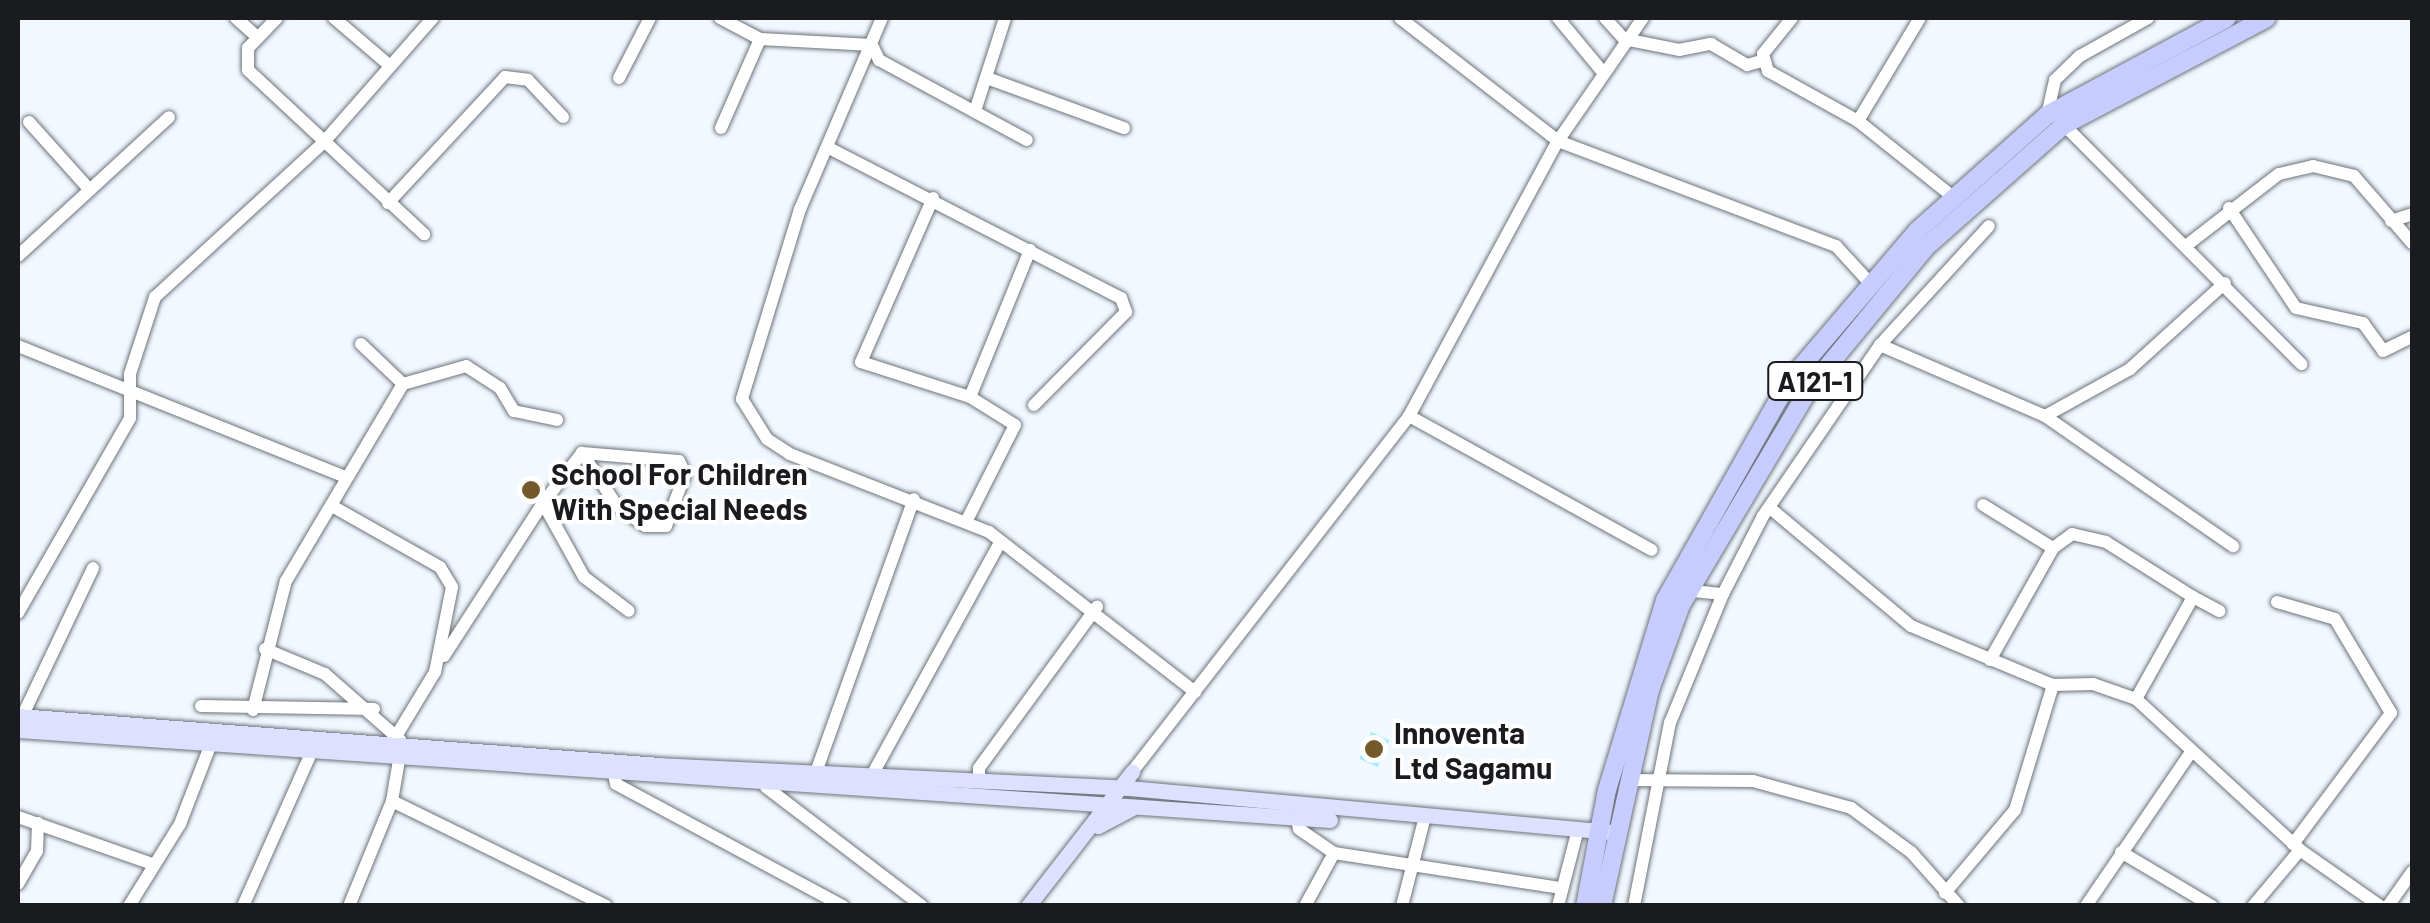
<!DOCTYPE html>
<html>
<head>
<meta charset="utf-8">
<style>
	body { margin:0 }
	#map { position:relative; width:2430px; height:923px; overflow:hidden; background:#f1f8ff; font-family:Barlow,sans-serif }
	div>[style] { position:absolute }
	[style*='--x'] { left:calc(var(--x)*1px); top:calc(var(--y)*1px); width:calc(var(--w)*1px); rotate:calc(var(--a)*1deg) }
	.building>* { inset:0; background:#9eeeff; transform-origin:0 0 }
	.roads { filter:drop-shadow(0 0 2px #6d7379) drop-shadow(0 0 2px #6d7379) }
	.minor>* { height:12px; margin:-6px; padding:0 6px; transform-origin:6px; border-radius:6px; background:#fff }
	.major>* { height:15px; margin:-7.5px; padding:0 7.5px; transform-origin:7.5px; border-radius:7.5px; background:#dde0fe }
	.highway>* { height:18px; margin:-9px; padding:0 9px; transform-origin:9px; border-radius:9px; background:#c6ccfd }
	.dots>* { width:28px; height:28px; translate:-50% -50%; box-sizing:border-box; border:5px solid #fff; border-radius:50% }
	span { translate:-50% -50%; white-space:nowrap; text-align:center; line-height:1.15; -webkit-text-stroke:8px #fff; paint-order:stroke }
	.shield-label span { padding:2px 8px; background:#fff; border:2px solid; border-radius:8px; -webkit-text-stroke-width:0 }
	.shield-label { font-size:28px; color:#191b1e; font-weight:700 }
	.poi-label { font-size:30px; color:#191b1e; font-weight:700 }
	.left { translate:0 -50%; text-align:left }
	.frame { position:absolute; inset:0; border:20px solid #191b1e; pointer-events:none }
</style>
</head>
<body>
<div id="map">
	<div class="building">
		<i style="left:1371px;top:732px;width:20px;height:29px;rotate:24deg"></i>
	</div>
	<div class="roads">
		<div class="minor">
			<i style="--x:236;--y:18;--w:27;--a:42"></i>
			<i style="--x:277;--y:18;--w:42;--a:134"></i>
			<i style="--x:248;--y:48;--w:22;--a:90"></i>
			<i style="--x:248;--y:70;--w:241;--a:43"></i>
			<i style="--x:334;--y:18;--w:72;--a:40.5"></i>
			<i style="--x:720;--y:18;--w:45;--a:27.7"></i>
			<i style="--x:760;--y:39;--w:112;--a:3.1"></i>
			<i style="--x:872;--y:45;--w:17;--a:65"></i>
			<i style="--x:879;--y:60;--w:168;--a:28.4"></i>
			<i style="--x:882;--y:18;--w:208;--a:113.2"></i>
			<i style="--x:800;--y:209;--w:199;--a:107"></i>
			<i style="--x:742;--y:399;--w:47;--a:58"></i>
			<i style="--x:767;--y:439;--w:27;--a:33"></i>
			<i style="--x:790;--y:454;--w:214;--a:21.4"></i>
			<i style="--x:989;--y:532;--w:261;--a:37.8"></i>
			<i style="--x:1400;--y:18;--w:200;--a:37.9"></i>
			<i style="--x:1558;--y:141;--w:297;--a:20.7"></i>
			<i style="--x:1836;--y:246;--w:49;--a:47.5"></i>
			<i style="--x:1558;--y:18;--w:67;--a:50.4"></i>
			<i style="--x:1605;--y:18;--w:28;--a:48"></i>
			<i style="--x:1624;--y:39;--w:56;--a:11.3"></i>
			<i style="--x:1679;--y:50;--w:33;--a:-11"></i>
			<i style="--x:1711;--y:44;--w:42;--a:30.3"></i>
			<i style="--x:1747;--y:65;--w:16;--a:-15"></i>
			<i style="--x:1792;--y:18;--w:46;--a:128.9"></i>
			<i style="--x:1763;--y:54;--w:18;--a:74"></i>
			<i style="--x:1768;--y:71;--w:103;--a:29.1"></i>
			<i style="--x:1858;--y:121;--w:120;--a:38.6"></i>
			<i style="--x:619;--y:78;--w:68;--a:-62.7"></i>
			<i style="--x:987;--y:78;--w:146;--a:20.1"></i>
			<i style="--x:976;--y:108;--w:95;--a:-72.1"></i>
			<i style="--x:2047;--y:115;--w:36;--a:-77"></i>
			<i style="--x:2055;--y:80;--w:35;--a:-44"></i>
			<i style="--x:2080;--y:56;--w:78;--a:-29.2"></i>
			<i style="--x:1858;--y:121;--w:120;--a:-59"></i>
			<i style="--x:29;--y:122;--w:89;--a:48.2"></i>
			<i style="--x:2064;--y:125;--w:337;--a:45.2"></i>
			<i style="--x:721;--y:128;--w:97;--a:-66.3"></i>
			<i style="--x:827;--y:147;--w:331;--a:27.2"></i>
			<i style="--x:1121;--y:298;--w:15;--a:70"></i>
			<i style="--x:1126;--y:312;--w:131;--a:134.7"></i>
			<i style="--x:933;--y:198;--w:179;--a:113.7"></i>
			<i style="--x:861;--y:362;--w:114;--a:17.8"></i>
			<i style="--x:388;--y:203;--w:172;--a:-47.1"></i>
			<i style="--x:505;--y:77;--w:23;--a:7"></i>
			<i style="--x:528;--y:80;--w:51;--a:46.6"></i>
			<i style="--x:2229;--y:208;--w:120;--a:56.2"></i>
			<i style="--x:2296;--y:308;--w:69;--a:12.6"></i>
			<i style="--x:2363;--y:323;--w:34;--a:54"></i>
			<i style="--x:2383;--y:351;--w:32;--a:-26"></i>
			<i style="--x:2391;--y:221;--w:22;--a:-18"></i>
			<i style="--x:2187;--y:245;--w:116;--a:-37.7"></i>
			<i style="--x:2279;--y:174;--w:35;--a:-13"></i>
			<i style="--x:2313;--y:166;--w:42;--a:13.7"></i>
			<i style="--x:2354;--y:176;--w:89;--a:49.1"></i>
			<i style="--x:18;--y:256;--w:205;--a:-42.6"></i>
			<i style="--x:361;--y:344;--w:58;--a:43.6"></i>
			<i style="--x:1880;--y:345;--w:161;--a:-47.5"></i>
			<i style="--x:18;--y:346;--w:352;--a:21.8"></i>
			<i style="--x:1409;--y:416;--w:277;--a:28.9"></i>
			<i style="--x:2045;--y:416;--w:97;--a:-28.9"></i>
			<i style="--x:2130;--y:369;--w:128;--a:-42.2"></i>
			<i style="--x:582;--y:453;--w:97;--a:4.7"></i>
			<i style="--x:679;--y:461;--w:14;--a:65"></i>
			<i style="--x:685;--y:474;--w:55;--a:110.1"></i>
			<i style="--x:666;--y:526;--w:21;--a:180"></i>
			<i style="--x:645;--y:526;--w:34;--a:-144"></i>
			<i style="--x:617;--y:506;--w:64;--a:-123.4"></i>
			<i style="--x:582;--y:453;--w:63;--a:128"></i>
			<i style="--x:543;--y:503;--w:85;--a:61"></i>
			<i style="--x:584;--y:577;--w:56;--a:37.1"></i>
			<i style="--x:1983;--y:505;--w:82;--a:31.6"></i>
			<i style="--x:332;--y:506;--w:124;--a:29.5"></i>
			<i style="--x:440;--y:567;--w:23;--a:59"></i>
			<i style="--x:452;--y:587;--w:87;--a:101.3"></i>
			<i style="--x:435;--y:672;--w:71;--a:121.2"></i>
			<i style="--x:1770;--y:508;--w:184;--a:39.9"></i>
			<i style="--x:1911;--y:626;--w:154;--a:22.6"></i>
			<i style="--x:2053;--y:685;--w:40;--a:-1.4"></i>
			<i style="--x:2093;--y:684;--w:46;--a:19.2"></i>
			<i style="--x:2136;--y:699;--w:223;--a:42.6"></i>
			<i style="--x:2300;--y:850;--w:98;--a:35"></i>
			<i style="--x:967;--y:520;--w:106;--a:-63.2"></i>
			<i style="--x:1015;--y:425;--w:53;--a:-148.1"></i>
			<i style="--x:970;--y:397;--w:159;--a:-67.8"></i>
			<i style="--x:1693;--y:591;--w:30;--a:6"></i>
			<i style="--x:2193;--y:597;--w:30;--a:28"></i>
			<i style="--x:2277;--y:602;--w:60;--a:16.3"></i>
			<i style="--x:2335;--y:619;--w:109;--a:59.2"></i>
			<i style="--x:2391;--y:713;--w:164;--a:126.8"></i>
			<i style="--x:18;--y:613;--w:225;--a:-60.1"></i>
			<i style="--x:130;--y:418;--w:44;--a:-90"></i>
			<i style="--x:130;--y:374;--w:81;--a:-72"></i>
			<i style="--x:155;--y:297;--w:228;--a:-42.5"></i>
			<i style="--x:323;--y:143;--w:167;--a:-48.7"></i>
			<i style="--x:265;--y:649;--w:65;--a:22.6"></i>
			<i style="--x:325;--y:674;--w:100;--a:41.3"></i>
			<i style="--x:444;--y:656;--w:182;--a:-57.1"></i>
			<i style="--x:1990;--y:660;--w:129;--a:-60.6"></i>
			<i style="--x:2053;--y:548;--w:24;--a:-36"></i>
			<i style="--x:2072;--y:534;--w:35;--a:13"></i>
			<i style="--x:2106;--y:542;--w:103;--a:32.3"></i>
			<i style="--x:2193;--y:597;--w:117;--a:119.2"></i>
			<i style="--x:201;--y:706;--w:173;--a:1"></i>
			<i style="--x:253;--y:710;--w:133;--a:-75.7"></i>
			<i style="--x:286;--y:581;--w:229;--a:-59.3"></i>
			<i style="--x:403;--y:384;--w:66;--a:-15.9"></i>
			<i style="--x:466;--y:366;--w:40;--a:32.9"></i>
			<i style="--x:500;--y:388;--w:27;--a:59"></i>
			<i style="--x:514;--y:411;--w:44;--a:11.8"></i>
			<i style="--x:22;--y:717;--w:165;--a:-64.5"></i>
			<i style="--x:1132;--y:772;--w:451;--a:-52.1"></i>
			<i style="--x:1409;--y:416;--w:313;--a:-61.6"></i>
			<i style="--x:1558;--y:141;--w:150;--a:-55.4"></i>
			<i style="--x:614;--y:774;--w:10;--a:79"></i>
			<i style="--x:616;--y:784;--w:258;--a:28.3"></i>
			<i style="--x:815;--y:775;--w:293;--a:-70.3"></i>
			<i style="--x:871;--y:777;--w:269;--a:-61.2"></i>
			<i style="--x:1627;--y:780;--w:126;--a:0.5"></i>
			<i style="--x:1753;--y:781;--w:102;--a:15.4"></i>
			<i style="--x:1851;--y:808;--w:74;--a:36.3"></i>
			<i style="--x:1911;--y:852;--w:72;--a:48.4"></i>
			<i style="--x:979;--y:782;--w:14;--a:-90"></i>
			<i style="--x:979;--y:768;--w:200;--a:-53.8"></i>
			<i style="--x:766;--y:787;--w:196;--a:37.3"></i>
			<i style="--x:392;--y:801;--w:238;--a:26.1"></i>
			<i style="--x:18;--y:817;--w:142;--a:19.3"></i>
			<i style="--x:1297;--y:818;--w:11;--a:80"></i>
			<i style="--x:1299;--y:829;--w:42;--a:34.4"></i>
			<i style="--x:1334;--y:853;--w:230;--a:8.8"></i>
			<i style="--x:2121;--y:852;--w:106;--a:30.7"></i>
			<i style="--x:18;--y:884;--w:38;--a:-60"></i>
			<i style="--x:37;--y:851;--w:28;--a:-88"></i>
			<i style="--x:1945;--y:893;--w:109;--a:-49.9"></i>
			<i style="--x:2015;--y:810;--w:131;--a:-73.1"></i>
			<i style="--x:129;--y:906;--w:97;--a:-58.1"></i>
			<i style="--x:180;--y:824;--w:89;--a:-68.9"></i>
			<i style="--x:243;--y:906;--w:172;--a:-66"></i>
			<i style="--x:349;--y:906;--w:113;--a:-67.7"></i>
			<i style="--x:392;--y:801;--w:48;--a:-80.3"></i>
			<i style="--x:1305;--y:906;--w:60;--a:-61.3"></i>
			<i style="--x:1402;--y:906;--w:85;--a:-75.6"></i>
			<i style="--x:1558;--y:906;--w:71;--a:-75.4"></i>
			<i style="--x:1634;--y:906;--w:187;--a:-78.9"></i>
			<i style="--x:1670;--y:723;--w:139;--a:-67.7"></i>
			<i style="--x:1723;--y:594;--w:88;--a:-62.9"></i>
			<i style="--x:1763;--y:516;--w:207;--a:-55.6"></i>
			<i style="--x:1880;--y:345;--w:180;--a:23.3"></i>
			<i style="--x:2045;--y:416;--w:229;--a:34.7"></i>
			<i style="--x:2086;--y:906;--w:186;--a:-55.7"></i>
			<i style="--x:2253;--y:906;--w:73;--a:-50"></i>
			<i style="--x:2388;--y:906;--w:42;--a:-54.8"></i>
		</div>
		<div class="major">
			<i style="--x:18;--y:716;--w:643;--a:4.37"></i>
			<i style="--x:659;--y:765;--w:470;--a:2.8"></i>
			<i style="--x:1128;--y:788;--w:483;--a:5.2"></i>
			<i style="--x:18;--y:730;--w:1315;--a:3.92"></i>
			<i style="--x:1098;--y:826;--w:41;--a:-27.8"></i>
			<i style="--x:1028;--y:906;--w:170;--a:-52.2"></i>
		</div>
		<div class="highway">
			<i style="--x:1585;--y:906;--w:118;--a:-79.3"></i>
			<i style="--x:1607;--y:790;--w:199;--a:-73"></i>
			<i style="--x:1665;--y:600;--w:252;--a:-60.5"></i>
			<i style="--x:1789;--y:381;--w:197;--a:-49.5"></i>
			<i style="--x:1917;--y:231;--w:174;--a:-41.7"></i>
			<i style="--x:2047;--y:115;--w:204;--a:-28.3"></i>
			<i style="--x:1602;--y:906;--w:221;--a:-77.5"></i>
			<i style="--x:1650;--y:690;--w:90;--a:-70"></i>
			<i style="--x:1681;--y:605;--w:251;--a:-59.3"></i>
			<i style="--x:1809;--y:389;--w:185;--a:-50.5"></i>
			<i style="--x:1927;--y:246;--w:183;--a:-41.5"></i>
			<i style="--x:2064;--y:125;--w:229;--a:-27.8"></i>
		</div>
	</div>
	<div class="dots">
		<i style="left:531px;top:490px;background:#74592b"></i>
		<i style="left:1374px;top:749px;background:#74592b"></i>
	</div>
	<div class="shield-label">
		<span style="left:1815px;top:381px">A121-1</span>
	</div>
	<div class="poi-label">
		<span class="left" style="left:551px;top:490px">School For Children<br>With Special Needs</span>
		<span class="left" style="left:1394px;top:749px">Innoventa<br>Ltd Sagamu</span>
	</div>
	<div class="frame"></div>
</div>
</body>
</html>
